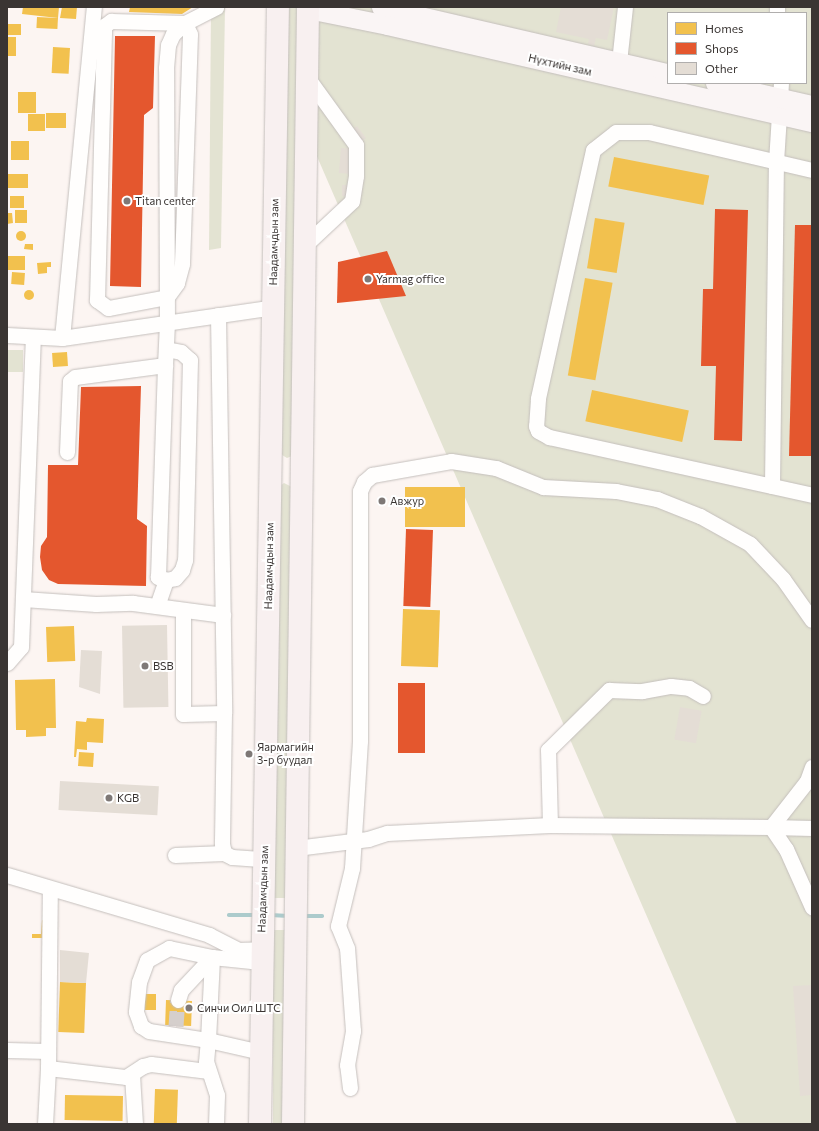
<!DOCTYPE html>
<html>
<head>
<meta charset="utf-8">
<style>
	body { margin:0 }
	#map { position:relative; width:819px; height:1131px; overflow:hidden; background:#fcf5f2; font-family:Commissioner,sans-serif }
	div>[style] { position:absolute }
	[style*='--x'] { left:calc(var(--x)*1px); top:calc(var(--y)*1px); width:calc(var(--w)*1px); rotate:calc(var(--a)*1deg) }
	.green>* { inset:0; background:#e3e3d2; transform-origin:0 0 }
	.homes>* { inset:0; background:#f2c14e; transform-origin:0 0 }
	.round { border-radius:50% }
	.shops>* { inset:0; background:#e4572e; transform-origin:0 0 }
	.stream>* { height:3.5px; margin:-1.75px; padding:0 1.75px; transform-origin:1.75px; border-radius:1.75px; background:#accbcc }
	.building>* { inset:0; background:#e4ddd5; transform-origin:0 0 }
	.minor-tunnel>* { height:15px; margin-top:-7.5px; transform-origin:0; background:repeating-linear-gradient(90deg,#d5cfcc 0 15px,transparent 0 23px) }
	.roads { filter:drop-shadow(0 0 1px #c4bfbc) drop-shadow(0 0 1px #c4bfbc) }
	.minor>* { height:15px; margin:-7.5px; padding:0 7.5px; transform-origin:7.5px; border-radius:7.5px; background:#fffefd }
	.major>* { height:19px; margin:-9.5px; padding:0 9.5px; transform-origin:9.5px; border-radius:9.5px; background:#faf5f5 }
	.highway>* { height:22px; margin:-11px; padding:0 11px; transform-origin:11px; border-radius:11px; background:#f8f0f0 }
	.dots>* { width:11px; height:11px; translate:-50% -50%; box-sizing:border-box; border:2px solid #fff; border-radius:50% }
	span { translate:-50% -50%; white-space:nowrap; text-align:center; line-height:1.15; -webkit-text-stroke:4px #fff; paint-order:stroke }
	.street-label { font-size:11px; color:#3a3533 }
	.poi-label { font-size:11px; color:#3a3533 }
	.left { translate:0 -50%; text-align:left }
	.frame { position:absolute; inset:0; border:8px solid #3a3533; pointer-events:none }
	.legend { position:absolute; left:667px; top:12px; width:140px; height:72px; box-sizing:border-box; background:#fff; border:1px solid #b0aead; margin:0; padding:5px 7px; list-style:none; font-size:12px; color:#3a3533 }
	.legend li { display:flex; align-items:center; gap:8px; height:20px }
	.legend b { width:20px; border:1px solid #b0aead }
</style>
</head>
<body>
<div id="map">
	<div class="green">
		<i style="clip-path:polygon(211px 7px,225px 7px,221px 248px,209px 250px)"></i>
		<i style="clip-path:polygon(evenodd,287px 7px,812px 7px,812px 1124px,737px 1124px,299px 115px,292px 456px,287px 458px,282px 455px,287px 7px,668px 13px,806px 13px,806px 83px,668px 83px,668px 13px)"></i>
		<i style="left:7px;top:350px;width:16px;height:22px"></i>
		<i style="clip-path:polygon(284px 483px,292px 487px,286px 898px,274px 898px,280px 486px)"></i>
		<i style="left:273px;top:930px;width:12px;height:194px"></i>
	</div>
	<div class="homes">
		<i style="clip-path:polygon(23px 7px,59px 7px,58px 18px,22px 14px)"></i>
		<i style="clip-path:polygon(62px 7px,77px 7px,76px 19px,60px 18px)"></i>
		<i style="clip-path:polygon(130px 7px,193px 7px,182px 14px,129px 12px)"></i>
		<i style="left:37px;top:17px;width:21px;height:11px;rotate:3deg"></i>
		<i style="left:8px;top:24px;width:13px;height:11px"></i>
		<i style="left:16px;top:37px;width:19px;height:8px;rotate:90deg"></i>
		<i style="left:53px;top:47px;width:17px;height:26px;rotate:3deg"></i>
		<i style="left:36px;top:92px;width:21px;height:18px;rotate:90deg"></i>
		<i style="left:46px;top:113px;width:20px;height:15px"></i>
		<i style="left:45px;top:114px;width:17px;height:17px;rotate:90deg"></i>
		<i style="left:11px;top:141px;width:18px;height:19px"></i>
		<i style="left:614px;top:157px;width:97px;height:30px;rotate:11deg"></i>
		<i style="left:28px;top:174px;width:14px;height:20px;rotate:90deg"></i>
		<i style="left:10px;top:196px;width:14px;height:12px"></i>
		<i style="left:15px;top:210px;width:12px;height:13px"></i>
		<i style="clip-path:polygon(7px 213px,12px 213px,13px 223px,7px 224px)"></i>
		<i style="left:595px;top:218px;width:30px;height:51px;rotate:9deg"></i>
		<i class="round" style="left:16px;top:231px;width:10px;height:10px"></i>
		<i style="clip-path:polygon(25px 244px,33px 244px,33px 250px,24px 249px)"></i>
		<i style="left:25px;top:256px;width:14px;height:18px;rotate:90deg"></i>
		<i style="clip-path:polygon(51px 262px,51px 267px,47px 267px,47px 273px,38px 274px,37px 263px)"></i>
		<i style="left:12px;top:272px;width:13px;height:12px;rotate:4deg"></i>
		<i style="left:585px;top:278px;width:28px;height:99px;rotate:10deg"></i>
		<i class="round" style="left:24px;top:290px;width:10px;height:10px"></i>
		<i style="left:67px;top:352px;width:14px;height:15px;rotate:86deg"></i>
		<i style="left:592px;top:390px;width:99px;height:32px;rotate:12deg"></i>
		<i style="left:405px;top:487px;width:60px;height:40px"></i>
		<i style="left:403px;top:609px;width:37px;height:57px;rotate:2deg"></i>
		<i style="left:74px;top:626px;width:35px;height:28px;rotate:88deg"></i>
		<i style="clip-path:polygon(55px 679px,56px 728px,46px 728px,46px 736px,26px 737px,26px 730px,16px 730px,15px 680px)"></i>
		<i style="clip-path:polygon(87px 718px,104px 719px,103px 743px,87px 742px,87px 750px,77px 749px,76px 757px,74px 757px,76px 721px,86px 722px)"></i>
		<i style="left:79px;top:752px;width:15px;height:14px;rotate:4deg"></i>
		<i style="clip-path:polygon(42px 920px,45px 920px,45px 938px,32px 938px,32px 934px,41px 934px)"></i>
		<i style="left:60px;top:982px;width:26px;height:50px;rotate:2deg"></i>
		<i style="left:145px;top:994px;width:11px;height:16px"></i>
		<i style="left:166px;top:1000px;width:26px;height:25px;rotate:2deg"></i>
		<i style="left:155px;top:1089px;width:23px;height:35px;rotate:2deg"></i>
		<i style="left:65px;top:1095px;width:58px;height:25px;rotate:1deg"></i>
	</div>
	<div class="shops">
		<i style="clip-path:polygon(115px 36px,155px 36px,153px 108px,144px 115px,141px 287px,110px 286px)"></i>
		<i style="clip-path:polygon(715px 209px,748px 210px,742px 441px,714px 440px,716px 366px,701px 366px,703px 289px,713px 289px)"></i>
		<i style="clip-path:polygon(795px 225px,812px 225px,812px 456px,789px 456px)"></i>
		<i style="clip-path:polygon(387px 251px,406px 296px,337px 303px,338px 262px)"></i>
		<i style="clip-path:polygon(141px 386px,137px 519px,147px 526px,146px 586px,58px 584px,49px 580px,42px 570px,40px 557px,41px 546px,47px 537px,48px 465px,78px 465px,81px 387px)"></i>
		<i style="left:406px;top:529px;width:27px;height:77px;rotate:2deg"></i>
		<i style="left:398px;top:683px;width:27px;height:70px"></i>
	</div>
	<div class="stream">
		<i style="--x:229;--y:915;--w:27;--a:0"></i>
		<i style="--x:271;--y:915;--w:17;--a:3"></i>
		<i style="--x:303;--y:916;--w:19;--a:0"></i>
	</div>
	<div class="building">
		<i style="clip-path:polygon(561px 7px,614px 7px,607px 40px,596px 38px,594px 46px,588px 44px,589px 39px,556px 32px)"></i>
		<i style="left:357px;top:126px;width:15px;height:9px;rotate:53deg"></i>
		<i style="left:341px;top:148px;width:12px;height:25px;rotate:5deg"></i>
		<i style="left:342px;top:185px;width:10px;height:11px"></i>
		<i style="left:167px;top:625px;width:82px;height:45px;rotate:89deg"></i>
		<i style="clip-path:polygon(81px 650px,102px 651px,100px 694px,79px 687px)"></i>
		<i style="left:680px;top:707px;width:22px;height:33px;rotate:10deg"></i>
		<i style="left:60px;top:781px;width:99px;height:29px;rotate:3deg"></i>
		<i style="clip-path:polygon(60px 950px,89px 953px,86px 983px,60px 982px)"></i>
		<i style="clip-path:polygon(812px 985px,812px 1095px,800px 1096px,793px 986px)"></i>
	</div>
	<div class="minor-tunnel">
		<i style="--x:176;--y:1026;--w:26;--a:-86"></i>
	</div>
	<div class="roads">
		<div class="minor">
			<i style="--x:777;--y:7;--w:6;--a:90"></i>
			<i style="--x:111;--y:21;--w:74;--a:1.5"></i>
			<i style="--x:185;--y:23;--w:12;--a:66"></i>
			<i style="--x:190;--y:34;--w:230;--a:92"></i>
			<i style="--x:182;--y:264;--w:20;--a:105"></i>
			<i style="--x:177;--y:283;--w:17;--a:126"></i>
			<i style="--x:167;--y:297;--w:60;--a:169.4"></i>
			<i style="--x:108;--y:308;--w:14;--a:-144"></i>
			<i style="--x:97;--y:300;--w:274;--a:-88.5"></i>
			<i style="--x:104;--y:26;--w:9;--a:-36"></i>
			<i style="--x:619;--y:62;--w:55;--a:-83.8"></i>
			<i style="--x:812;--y:170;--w:167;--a:-166.9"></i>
			<i style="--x:649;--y:132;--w:33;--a:180"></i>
			<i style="--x:616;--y:132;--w:29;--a:142"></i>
			<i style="--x:593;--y:150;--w:255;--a:102.5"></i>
			<i style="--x:538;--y:399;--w:27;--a:94"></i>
			<i style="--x:536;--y:426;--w:5;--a:68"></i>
			<i style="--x:538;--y:431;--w:13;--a:29"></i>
			<i style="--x:549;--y:437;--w:269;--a:12.4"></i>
			<i style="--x:305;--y:245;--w:64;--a:-43.1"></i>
			<i style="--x:352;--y:201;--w:25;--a:-81"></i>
			<i style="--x:356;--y:176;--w:31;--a:-90"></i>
			<i style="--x:356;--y:145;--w:84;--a:-125.8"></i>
			<i style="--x:218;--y:315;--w:398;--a:89.1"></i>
			<i style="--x:224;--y:713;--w:131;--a:90.9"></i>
			<i style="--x:222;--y:844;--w:9;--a:77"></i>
			<i style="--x:224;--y:853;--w:9;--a:27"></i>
			<i style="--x:232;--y:857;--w:32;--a:4"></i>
			<i style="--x:7;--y:335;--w:55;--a:3.1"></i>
			<i style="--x:62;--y:338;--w:214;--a:-8.3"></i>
			<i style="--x:62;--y:338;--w:333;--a:-84.5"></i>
			<i style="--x:166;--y:349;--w:15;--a:11"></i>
			<i style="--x:181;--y:352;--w:12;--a:42"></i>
			<i style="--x:190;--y:360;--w:200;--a:91.4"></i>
			<i style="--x:185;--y:560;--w:10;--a:107"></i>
			<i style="--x:182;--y:570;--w:11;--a:131"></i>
			<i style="--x:175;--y:578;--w:9;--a:167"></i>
			<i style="--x:166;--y:580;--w:9;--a:-159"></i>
			<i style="--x:158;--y:577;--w:212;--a:-88.1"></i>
			<i style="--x:165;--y:365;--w:42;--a:-87.3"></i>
			<i style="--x:167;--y:323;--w:255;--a:-90.2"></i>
			<i style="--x:166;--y:68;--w:23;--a:-85"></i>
			<i style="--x:168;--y:45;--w:12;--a:-66"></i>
			<i style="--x:173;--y:34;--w:16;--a:-43"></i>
			<i style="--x:185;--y:23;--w:35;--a:-27"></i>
			<i style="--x:67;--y:452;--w:71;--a:-87.6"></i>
			<i style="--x:70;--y:381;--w:6;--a:-39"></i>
			<i style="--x:75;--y:377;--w:91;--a:-7.6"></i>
			<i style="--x:772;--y:486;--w:324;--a:-89.3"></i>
			<i style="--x:776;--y:162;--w:79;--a:-86.4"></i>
			<i style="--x:23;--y:599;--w:73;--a:3.9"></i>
			<i style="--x:96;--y:604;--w:37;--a:-2"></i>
			<i style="--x:133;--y:603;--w:91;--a:7.6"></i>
			<i style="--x:157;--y:606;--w:28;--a:-71"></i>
			<i style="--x:183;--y:610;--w:104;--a:90"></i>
			<i style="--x:183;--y:714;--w:41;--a:-1.4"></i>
			<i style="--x:7;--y:663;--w:21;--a:-49"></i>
			<i style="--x:21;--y:647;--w:310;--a:-87.8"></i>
			<i style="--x:550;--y:825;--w:221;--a:0.5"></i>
			<i style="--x:771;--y:827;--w:58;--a:-52"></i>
			<i style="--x:807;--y:781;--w:15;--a:-70"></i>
			<i style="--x:771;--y:827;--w:27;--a:56"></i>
			<i style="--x:786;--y:849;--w:64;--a:65.9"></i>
			<i style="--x:771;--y:827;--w:41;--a:1.4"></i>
			<i style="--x:296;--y:848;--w:73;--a:-7.1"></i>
			<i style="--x:368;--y:839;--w:20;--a:-18"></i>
			<i style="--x:387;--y:833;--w:163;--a:-2.8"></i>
			<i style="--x:550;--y:825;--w:75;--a:-91.5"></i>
			<i style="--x:548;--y:750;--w:86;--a:-44.5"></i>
			<i style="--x:609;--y:690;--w:33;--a:2"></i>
			<i style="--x:642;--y:691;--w:29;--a:-10"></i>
			<i style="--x:671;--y:686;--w:18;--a:6"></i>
			<i style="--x:689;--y:688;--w:16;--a:30"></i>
			<i style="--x:175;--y:855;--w:49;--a:-2.3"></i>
			<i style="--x:7;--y:875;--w:211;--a:16.5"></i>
			<i style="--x:209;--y:935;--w:33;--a:27"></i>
			<i style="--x:238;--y:950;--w:23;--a:-2"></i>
			<i style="--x:178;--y:1000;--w:10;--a:-73"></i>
			<i style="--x:181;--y:990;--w:45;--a:-46.8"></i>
			<i style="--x:212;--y:957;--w:49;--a:5.8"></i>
			<i style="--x:7;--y:1050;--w:41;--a:1.4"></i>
			<i style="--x:48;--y:1068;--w:79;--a:6.6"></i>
			<i style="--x:126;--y:1077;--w:20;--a:-33"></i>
			<i style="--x:143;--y:1066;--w:8;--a:-14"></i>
			<i style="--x:151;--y:1064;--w:56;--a:7.1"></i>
			<i style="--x:132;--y:1075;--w:49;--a:86.5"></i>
			<i style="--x:350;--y:1088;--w:23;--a:-97"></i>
			<i style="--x:347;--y:1065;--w:35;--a:-80"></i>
			<i style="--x:353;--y:1031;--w:83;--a:-94.1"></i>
			<i style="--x:347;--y:948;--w:24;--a:-112"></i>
			<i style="--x:338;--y:926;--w:60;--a:-76.4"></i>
			<i style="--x:352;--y:868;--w:127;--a:-86.4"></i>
			<i style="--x:360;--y:741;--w:250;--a:-90"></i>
			<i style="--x:360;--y:491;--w:10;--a:-66"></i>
			<i style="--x:364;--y:482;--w:11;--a:-41"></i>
			<i style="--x:372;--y:475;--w:80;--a:-10"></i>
			<i style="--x:451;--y:461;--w:46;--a:8.8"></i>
			<i style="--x:496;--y:468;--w:51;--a:22"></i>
			<i style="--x:543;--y:487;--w:73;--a:3.1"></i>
			<i style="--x:616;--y:491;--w:42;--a:11"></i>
			<i style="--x:657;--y:499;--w:46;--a:21.6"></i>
			<i style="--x:700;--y:516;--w:57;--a:29.2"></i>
			<i style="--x:750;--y:544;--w:48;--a:46.7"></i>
			<i style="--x:783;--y:579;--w:50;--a:54.7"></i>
			<i style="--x:45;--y:1124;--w:56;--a:-86.9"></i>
			<i style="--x:48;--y:1068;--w:179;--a:-89.4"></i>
			<i style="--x:216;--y:1124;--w:29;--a:-88"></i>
			<i style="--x:217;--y:1095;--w:35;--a:-108"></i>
			<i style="--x:206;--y:1062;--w:22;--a:-85"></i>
			<i style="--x:208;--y:1040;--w:83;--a:-87.2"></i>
			<i style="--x:212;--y:957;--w:44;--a:-168.2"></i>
			<i style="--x:169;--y:948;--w:25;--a:151"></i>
			<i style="--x:147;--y:960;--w:23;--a:110"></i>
			<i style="--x:139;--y:982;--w:30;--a:96"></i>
			<i style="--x:136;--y:1012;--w:15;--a:70"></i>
			<i style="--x:141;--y:1026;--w:9;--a:32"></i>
			<i style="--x:149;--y:1031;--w:60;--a:8.7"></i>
			<i style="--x:208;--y:1040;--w:54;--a:12.8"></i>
		</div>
		<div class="major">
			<i style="--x:381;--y:7;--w:294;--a:13"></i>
			<i style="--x:308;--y:9;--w:81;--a:11.4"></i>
			<i style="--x:387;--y:25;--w:436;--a:12.9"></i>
			<i style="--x:715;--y:83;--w:99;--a:12.8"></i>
		</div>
		<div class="highway">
			<i style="--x:260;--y:1124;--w:1117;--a:-89.08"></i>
			<i style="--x:293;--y:1124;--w:1117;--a:-89.23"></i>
		</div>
	</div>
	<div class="dots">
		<i style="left:127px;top:201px;background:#7e7876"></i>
		<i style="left:368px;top:279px;background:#7e7876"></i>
		<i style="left:382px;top:501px;background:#7e7876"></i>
		<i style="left:145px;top:666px;background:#7e7876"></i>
		<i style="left:249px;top:754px;background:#7e7876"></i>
		<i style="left:109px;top:798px;background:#7e7876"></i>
		<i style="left:189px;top:1008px;background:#7e7876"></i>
	</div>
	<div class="street-label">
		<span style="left:560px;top:65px;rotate:13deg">Нүхтийн зам</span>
		<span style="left:274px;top:242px;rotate:-89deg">Наадамчдын зам</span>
		<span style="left:269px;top:566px;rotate:-89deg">Наадамчдын зам</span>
		<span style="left:263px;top:889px;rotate:-88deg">Наадамчдын зам</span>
	</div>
	<div class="poi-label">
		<span class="left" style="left:135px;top:201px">Titan center</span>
		<span class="left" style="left:376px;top:279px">Yarmag office</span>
		<span class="left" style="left:390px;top:501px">Авжур</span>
		<span class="left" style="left:153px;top:666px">BSB</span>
		<span class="left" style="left:257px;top:754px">Яармагийн<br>3-р буудал</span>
		<span class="left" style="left:117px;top:798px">KGB</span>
		<span class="left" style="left:197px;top:1008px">Синчи Оил ШТС</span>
	</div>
	<div class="frame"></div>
	<ul class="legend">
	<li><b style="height:11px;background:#f2c14e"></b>Homes</li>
	<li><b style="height:11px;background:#e4572e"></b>Shops</li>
	<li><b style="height:11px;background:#e4ddd5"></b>Other</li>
	</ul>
</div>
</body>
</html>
